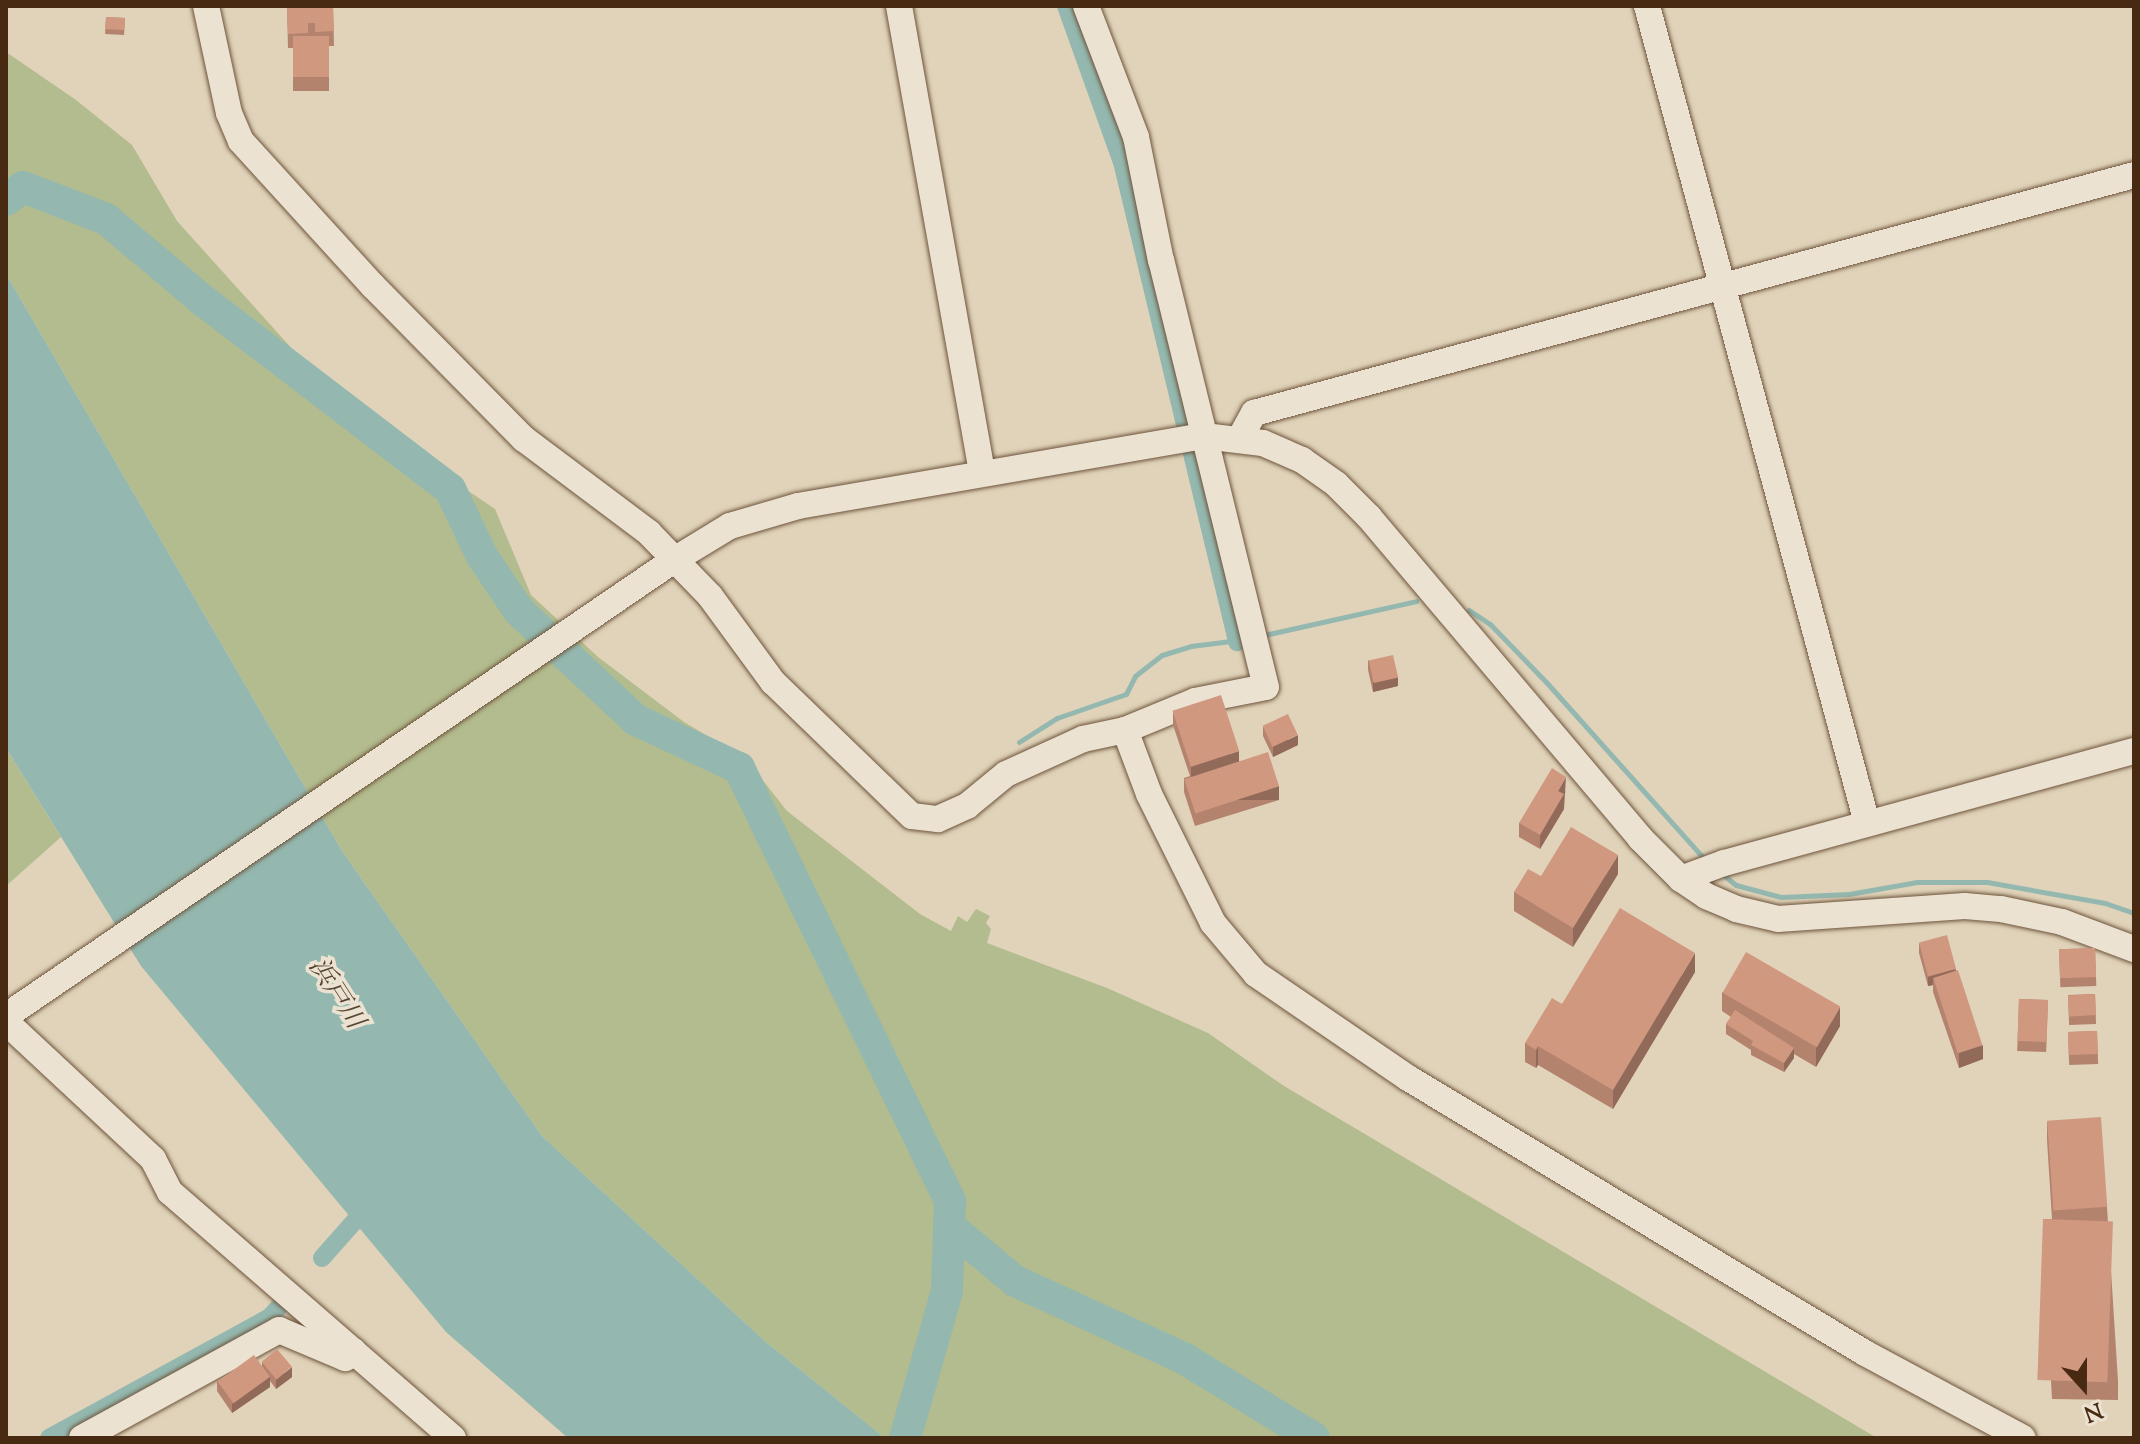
<!DOCTYPE html>
<html>
<head>
<meta charset="utf-8">
<style>
	body { margin:0 }
	#map { position:relative; width:2140px; height:1444px; overflow:hidden; background:#e0d3b9; font-family:"Sorts Mill Goudy","Noto Serif JP",serif }
	div>[style] { position:absolute }
	[style*='--x'] { left:calc(var(--x)*1px); top:calc(var(--y)*1px); width:calc(var(--w)*1px); rotate:calc(var(--a)*1deg) }
	.green>* { inset:0; background:#b3bc8e }
	.water>* { inset:0; background:#94b8af }
	.stream>* { height:5px; margin:-2.5px; padding:0 2.5px; transform-origin:2.5px; border-radius:2.5px; background:#94b8af }
	.canal>* { height:18px; margin:-9px; padding:0 9px; transform-origin:9px; border-radius:9px; background:#94b8af }
	.river>* { height:32px; margin:-16px; padding:0 16px; transform-origin:16px; border-radius:16px; background:#94b8af }
	.roads { filter:drop-shadow(0 0 2px #6e543c) drop-shadow(0 0 2px #6e543c) }
	.minor>* { height:26px; margin:-13px; padding:0 13px; transform-origin:13px; border-radius:13px; background:#ebe2d2 }
	.wall>* { inset:0; background:#b4836e; transform-origin:0 0 }
	.shaded-wall>* { inset:0; background:#926a5a; transform-origin:0 0 }
	.building>* { inset:0; background:#d19880; transform-origin:0 0 }
	span { translate:-50% -50%; white-space:nowrap; text-align:center; line-height:1.15; -webkit-text-stroke:7px #ebe2d2; paint-order:stroke }
	.water-label { font-size:26px; color:#574631; font-style:italic }
	.frame { position:absolute; inset:0; border:8px solid #482912; pointer-events:none }
	.north { position:absolute; left:2044px; top:1348px; width:80px; height:80px; -webkit-text-stroke:6px #ebe2d2; paint-order:stroke; rotate:159deg; font-size:22px; font-weight:700; line-height:32px; text-align:center; color:#482912 }
	.north::after { content:''; display:block; margin:auto; width:28px; height:36px; background:#482912; clip-path:polygon(50% 0,100% 100%,50% 72%,0 100%) }
</style>
</head>
<body>
<div id="map">
	<div class="green">
		<i style="clip-path:polygon(6px 52px,76px 100px,132px 145px,177px 221px,303px 361px,443px 474px,495px 509px,531px 595px,598px 657px,684px 722px,746px 759px,787px 811px,920px 914px,951px 931px,958px 916px,967px 922px,976px 909px,990px 916px,986px 923px,991px 929px,987px 943px,1107px 988px,1208px 1033px,1284px 1086px,1877px 1438px,885px 1438px,766px 1342px,542px 1136px,342px 851px,6px 274px)"></i>
		<i style="clip-path:polygon(6px 748px,61px 837px,6px 886px)"></i>
	</div>
	<div class="water">
		<i style="clip-path:polygon(6px 274px,342px 851px,542px 1136px,766px 1342px,885px 1438px,568px 1438px,446px 1332px,141px 966px,6px 748px)"></i>
	</div>
	<div class="stream">
		<i style="--x:1469;--y:610;--w:25;--a:34"></i>
		<i style="--x:1490;--y:624;--w:82;--a:46"></i>
		<i style="--x:1547;--y:683;--w:240;--a:48.2"></i>
		<i style="--x:1260;--y:636;--w:160;--a:-12.6"></i>
		<i style="--x:1019;--y:742;--w:45;--a:-32.3"></i>
		<i style="--x:1057;--y:718;--w:73;--a:-19.2"></i>
		<i style="--x:1126;--y:694;--w:20;--a:-63"></i>
		<i style="--x:1135;--y:676;--w:34;--a:-38"></i>
		<i style="--x:1162;--y:655;--w:30;--a:-17"></i>
		<i style="--x:1191;--y:646;--w:56;--a:-7.1"></i>
		<i style="--x:1721;--y:873;--w:19;--a:39"></i>
		<i style="--x:1736;--y:885;--w:47;--a:14.9"></i>
		<i style="--x:1781;--y:897;--w:68;--a:-2.5"></i>
		<i style="--x:1849;--y:894;--w:69;--a:-10"></i>
		<i style="--x:1917;--y:882;--w:70;--a:0"></i>
		<i style="--x:1987;--y:882;--w:120;--a:10.1"></i>
		<i style="--x:2105;--y:903;--w:31;--a:19"></i>
	</div>
	<div class="canal">
		<i style="--x:1066;--y:6;--w:166;--a:70.3"></i>
		<i style="--x:1122;--y:162;--w:494;--a:76.5"></i>
		<i style="--x:322;--y:1258;--w:69;--a:-48.5"></i>
		<i style="--x:49;--y:1438;--w:252;--a:-28.7"></i>
		<i style="--x:270;--y:1317;--w:13;--a:-48"></i>
	</div>
	<div class="river">
		<i style="--x:6;--y:200;--w:21;--a:-37"></i>
		<i style="--x:23;--y:187;--w:89;--a:21.1"></i>
		<i style="--x:106;--y:219;--w:129;--a:40"></i>
		<i style="--x:205;--y:302;--w:308;--a:37.4"></i>
		<i style="--x:450;--y:489;--w:74;--a:64.5"></i>
		<i style="--x:482;--y:556;--w:66;--a:56.1"></i>
		<i style="--x:519;--y:611;--w:160;--a:43"></i>
		<i style="--x:636;--y:720;--w:114;--a:25"></i>
		<i style="--x:739;--y:768;--w:482;--a:64"></i>
		<i style="--x:950;--y:1201;--w:90;--a:91.9"></i>
		<i style="--x:947;--y:1291;--w:153;--a:105.9"></i>
		<i style="--x:949;--y:1226;--w:86;--a:39.8"></i>
		<i style="--x:1015;--y:1281;--w:187;--a:24.6"></i>
		<i style="--x:1185;--y:1359;--w:151;--a:31.5"></i>
	</div>
	<div class="roads">
		<div class="minor">
			<i style="--x:206;--y:6;--w:109;--a:77.9"></i>
			<i style="--x:229;--y:113;--w:30;--a:67"></i>
			<i style="--x:241;--y:141;--w:196;--a:47.7"></i>
			<i style="--x:373;--y:286;--w:215;--a:45.4"></i>
			<i style="--x:524;--y:439;--w:156;--a:36.9"></i>
			<i style="--x:649;--y:533;--w:88;--a:45.9"></i>
			<i style="--x:710;--y:596;--w:107;--a:53.8"></i>
			<i style="--x:773;--y:682;--w:193;--a:44"></i>
			<i style="--x:912;--y:816;--w:26;--a:7"></i>
			<i style="--x:938;--y:819;--w:32;--a:-24"></i>
			<i style="--x:967;--y:806;--w:50;--a:-39.4"></i>
			<i style="--x:1006;--y:774;--w:85;--a:-24.4"></i>
			<i style="--x:1083;--y:739;--w:43;--a:-12.1"></i>
			<i style="--x:1125;--y:730;--w:76;--a:-22.5"></i>
			<i style="--x:1195;--y:701;--w:72;--a:-11.2"></i>
			<i style="--x:1266;--y:687;--w:439;--a:-103.8"></i>
			<i style="--x:1161;--y:261;--w:126;--a:-101.4"></i>
			<i style="--x:1136;--y:137;--w:140;--a:-110.9"></i>
			<i style="--x:899;--y:6;--w:474;--a:79.9"></i>
			<i style="--x:1647;--y:6;--w:846;--a:74.93"></i>
			<i style="--x:1240;--y:438;--w:29;--a:-61"></i>
			<i style="--x:1254;--y:413;--w:912;--a:-15.13"></i>
			<i style="--x:1125;--y:730;--w:68;--a:69.4"></i>
			<i style="--x:1149;--y:794;--w:144;--a:63.6"></i>
			<i style="--x:1213;--y:923;--w:67;--a:49.9"></i>
			<i style="--x:1256;--y:974;--w:184;--a:34.4"></i>
			<i style="--x:1408;--y:1078;--w:533;--a:31.04"></i>
			<i style="--x:1865;--y:1353;--w:179;--a:28.3"></i>
			<i style="--x:1681;--y:879;--w:46;--a:-20.4"></i>
			<i style="--x:1724;--y:863;--w:425;--a:-15.3"></i>
			<i style="--x:6;--y:1016;--w:809;--a:-34.32"></i>
			<i style="--x:674;--y:560;--w:66;--a:-31.3"></i>
			<i style="--x:730;--y:526;--w:71;--a:-16.4"></i>
			<i style="--x:798;--y:506;--w:412;--a:-9.8"></i>
			<i style="--x:1204;--y:436;--w:59;--a:6.8"></i>
			<i style="--x:1263;--y:443;--w:43;--a:23.6"></i>
			<i style="--x:1302;--y:460;--w:42;--a:35.2"></i>
			<i style="--x:1336;--y:484;--w:47;--a:45"></i>
			<i style="--x:1369;--y:517;--w:420;--a:49.8"></i>
			<i style="--x:1640;--y:838;--w:58;--a:45"></i>
			<i style="--x:1681;--y:879;--w:30;--a:34"></i>
			<i style="--x:1706;--y:896;--w:33;--a:23"></i>
			<i style="--x:1736;--y:909;--w:43;--a:13.4"></i>
			<i style="--x:1778;--y:919;--w:187;--a:-4"></i>
			<i style="--x:1965;--y:906;--w:36;--a:5"></i>
			<i style="--x:2001;--y:909;--w:62;--a:12"></i>
			<i style="--x:2062;--y:922;--w:77;--a:20.6"></i>
			<i style="--x:6;--y:1022;--w:201;--a:43"></i>
			<i style="--x:153;--y:1159;--w:37;--a:63"></i>
			<i style="--x:170;--y:1192;--w:375;--a:41"></i>
			<i style="--x:82;--y:1438;--w:225;--a:-28.7"></i>
			<i style="--x:279;--y:1330;--w:72;--a:23"></i>
			<i style="--x:345;--y:1358;--w:11;--a:-38"></i>
		</div>
	</div>
	<div class="wall">
		<i style="clip-path:polygon(287px 6px,333px 6px,334px 46px,329px 46px,329px 91px,293px 91px,293px 48px,288px 48px)"></i>
		<i style="left:106px;top:17px;width:19px;height:17px;rotate:3deg"></i>
		<i style="clip-path:polygon(1368px 660px,1398px 686px,1373px 692px,1368px 670px)"></i>
		<i style="clip-path:polygon(1173px 711px,1239px 761px,1279px 800px,1195px 826px,1184px 792px,1184px 778px,1190px 776px,1173px 725px)"></i>
		<i style="clip-path:polygon(1263px 726px,1298px 745px,1273px 757px,1263px 736px)"></i>
		<i style="clip-path:polygon(1566px 791px,1564px 795px,1564px 809px,1540px 849px,1519px 837px,1519px 823px)"></i>
		<i style="clip-path:polygon(1618px 874px,1573px 947px,1514px 911px,1514px 892px,1541px 876px)"></i>
		<i style="clip-path:polygon(1919px 943px,1956px 971px,1983px 1059px,1959px 1068px,1933px 992px,1933px 985px,1928px 986px,1919px 953px)"></i>
		<i style="left:2095px;top:948px;width:38px;height:36px;rotate:88deg"></i>
		<i style="clip-path:polygon(1695px 972px,1613px 1109px,1538px 1065px,1536px 1068px,1525px 1062px,1525px 1043px,1562px 1004px)"></i>
		<i style="clip-path:polygon(1722px 992px,1840px 1026px,1816px 1067px,1794px 1054px,1794px 1058px,1784px 1072px,1751px 1055px,1751px 1050px,1726px 1034px,1726px 1024px,1731px 1017px,1722px 1011px)"></i>
		<i style="left:2095px;top:994px;width:30px;height:27px;rotate:88deg"></i>
		<i style="left:2019px;top:999px;width:29px;height:52px;rotate:2deg"></i>
		<i style="left:2097px;top:1031px;width:33px;height:29px;rotate:88deg"></i>
		<i style="clip-path:polygon(2047px 1121px,2107px 1207px,2118px 1381px,2118px 1400px,2052px 1399px,2043px 1238px,2043px 1219px,2052px 1219px,2047px 1140px)"></i>
		<i style="clip-path:polygon(262px 1362px,292px 1377px,276px 1389px,270px 1381px,270px 1387px,232px 1413px,217px 1391px,217px 1381px,262px 1366px)"></i>
	</div>
	<div class="shaded-wall">
		<i style="clip-path:polygon(1398px 677px,1398px 686px,1373px 692px,1373px 682px)"></i>
		<i style="clip-path:polygon(1298px 735px,1298px 745px,1273px 757px,1273px 747px)"></i>
		<i style="clip-path:polygon(1239px 751px,1239px 765px,1191px 781px,1191px 767px)"></i>
		<i style="clip-path:polygon(1566px 777px,1564px 809px,1540px 849px,1540px 835px,1558px 791px)"></i>
		<i style="left:1279px;top:786px;width:14px;height:88px;rotate:90deg"></i>
		<i style="clip-path:polygon(1618px 855px,1618px 874px,1573px 947px,1573px 928px)"></i>
		<i style="clip-path:polygon(1695px 953px,1695px 972px,1613px 1109px,1613px 1090px)"></i>
		<i style="clip-path:polygon(1956px 969px,1956px 979px,1933px 978px,1933px 985px,1928px 986px,1928px 977px)"></i>
		<i style="clip-path:polygon(1840px 1007px,1840px 1026px,1816px 1067px,1816px 1048px)"></i>
		<i style="clip-path:polygon(1983px 1045px,1983px 1059px,1959px 1068px,1959px 1053px)"></i>
		<i style="clip-path:polygon(1538px 1046px,1538px 1065px,1536px 1068px,1536px 1050px)"></i>
		<i style="clip-path:polygon(1794px 1048px,1794px 1058px,1784px 1072px,1784px 1063px)"></i>
		<i style="clip-path:polygon(292px 1367px,292px 1377px,276px 1389px,276px 1380px)"></i>
		<i style="clip-path:polygon(270px 1377px,270px 1387px,232px 1413px,232px 1404px)"></i>
	</div>
	<div class="building">
		<i style="clip-path:polygon(287px 6px,333px 6px,334px 31px,315px 32px,315px 23px,308px 23px,308px 33px,288px 34px)"></i>
		<i style="left:106px;top:17px;width:19px;height:12px;rotate:3deg"></i>
		<i style="left:293px;top:36px;width:36px;height:41px"></i>
		<i style="left:1393px;top:655px;width:23px;height:25px;rotate:77deg"></i>
		<i style="left:1221px;top:695px;width:59px;height:51px;rotate:72deg"></i>
		<i style="left:1288px;top:714px;width:23px;height:28px;rotate:65deg"></i>
		<i style="left:1268px;top:752px;width:36px;height:88px;rotate:72deg"></i>
		<i style="clip-path:polygon(1552px 768px,1566px 777px,1558px 791px,1564px 794px,1540px 835px,1519px 823px)"></i>
		<i style="clip-path:polygon(1571px 827px,1618px 855px,1573px 928px,1514px 892px,1528px 869px,1541px 876px)"></i>
		<i style="clip-path:polygon(1620px 908px,1695px 953px,1613px 1090px,1538px 1046px,1536px 1050px,1525px 1043px,1552px 998px,1562px 1004px)"></i>
		<i style="left:1947px;top:935px;width:35px;height:29px;rotate:75deg"></i>
		<i style="left:2095px;top:948px;width:29px;height:36px;rotate:88deg"></i>
		<i style="left:1746px;top:952px;width:109px;height:47px;rotate:30deg"></i>
		<i style="left:1958px;top:970px;width:79px;height:26px;rotate:72deg"></i>
		<i style="left:2095px;top:994px;width:21px;height:27px;rotate:87deg"></i>
		<i style="left:2019px;top:999px;width:29px;height:42px;rotate:2deg"></i>
		<i style="clip-path:polygon(1735px 1010px,1794px 1048px,1784px 1063px,1751px 1045px,1753px 1041px,1726px 1024px)"></i>
		<i style="left:2097px;top:1031px;width:23px;height:29px;rotate:88deg"></i>
		<i style="left:2101px;top:1117px;width:90px;height:54px;rotate:86deg"></i>
		<i style="left:2043px;top:1219px;width:70px;height:161px;rotate:2deg"></i>
		<i style="left:277px;top:1349px;width:23px;height:20px;rotate:50deg"></i>
		<i style="left:254px;top:1355px;width:27px;height:45px;rotate:54deg"></i>
	</div>
	<div class="water-label">
		<span style="left:335px;top:994px;rotate:57deg">浜戸川</span>
	</div>
	<div class="frame"></div>
	<div class="north">N</div>
</div>
</body>
</html>
